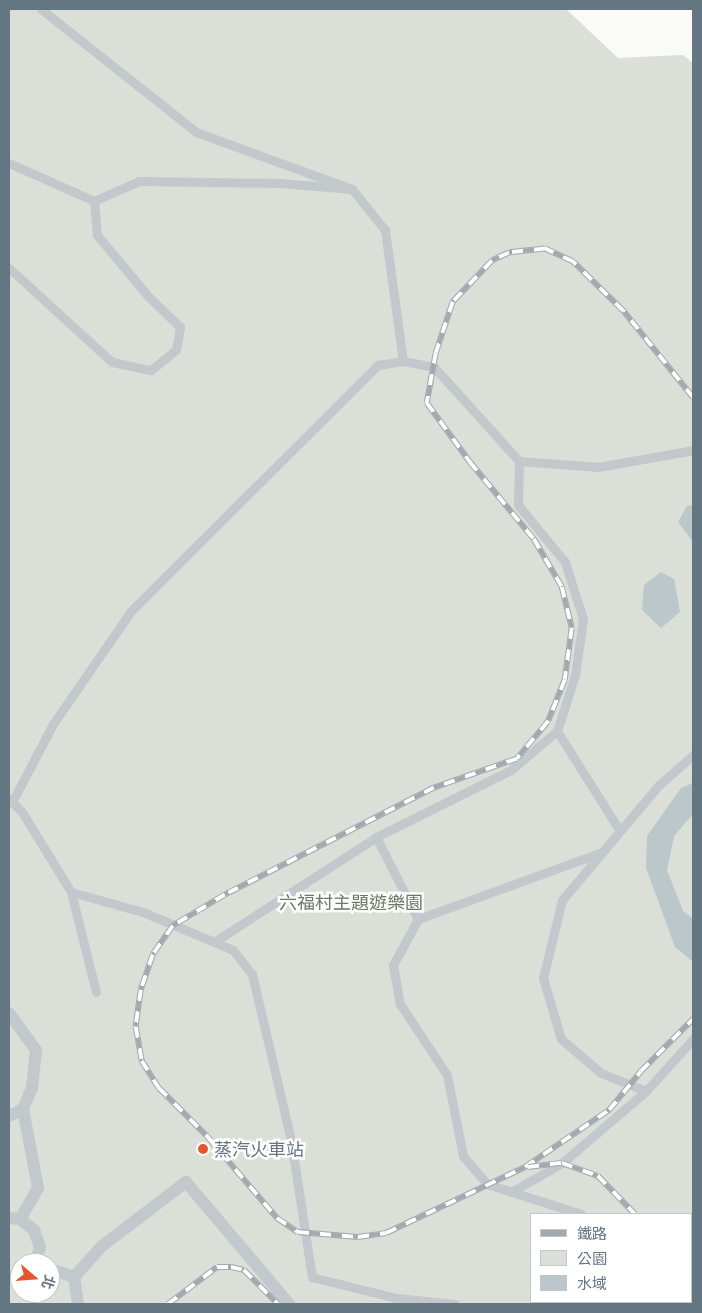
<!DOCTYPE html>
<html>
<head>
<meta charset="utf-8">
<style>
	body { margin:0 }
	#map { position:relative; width:702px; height:1313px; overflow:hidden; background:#fafaf8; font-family:Ubuntu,"Noto Sans TC",sans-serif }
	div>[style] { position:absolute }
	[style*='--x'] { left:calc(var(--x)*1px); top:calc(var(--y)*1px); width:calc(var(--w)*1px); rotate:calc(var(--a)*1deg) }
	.green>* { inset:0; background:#dadfd7 }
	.water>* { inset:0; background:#bbc7cb }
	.service>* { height:9px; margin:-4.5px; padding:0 4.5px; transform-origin:4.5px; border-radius:4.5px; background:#c3c8cc }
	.pedestrian>* { height:12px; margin:-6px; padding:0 6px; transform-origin:6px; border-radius:6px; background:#c3c8cc }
	.rail>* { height:5.5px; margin-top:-2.75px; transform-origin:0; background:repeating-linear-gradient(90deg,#fff 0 11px,#a2aab0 0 22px); box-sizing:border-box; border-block:1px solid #a2aab0 }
	.dots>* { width:14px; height:14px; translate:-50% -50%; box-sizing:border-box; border:2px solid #fff; border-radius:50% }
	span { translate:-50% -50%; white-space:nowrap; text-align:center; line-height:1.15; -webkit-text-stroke:5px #fff; paint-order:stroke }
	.park-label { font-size:18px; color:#687a64 }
	.poi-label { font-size:18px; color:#657683 }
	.left { translate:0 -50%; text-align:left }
	.frame { position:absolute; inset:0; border:10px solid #657683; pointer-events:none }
	.legend { position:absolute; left:530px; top:1213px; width:162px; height:90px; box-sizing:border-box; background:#fff; border:1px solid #c1c8cd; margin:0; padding:6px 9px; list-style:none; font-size:15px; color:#657683 }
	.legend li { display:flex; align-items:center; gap:10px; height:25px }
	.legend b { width:25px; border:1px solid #c1c8cd }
	.north { position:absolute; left:10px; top:1253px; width:50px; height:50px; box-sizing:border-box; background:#fff; border:1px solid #c1c8cd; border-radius:50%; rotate:108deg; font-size:14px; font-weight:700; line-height:20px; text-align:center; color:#657683 }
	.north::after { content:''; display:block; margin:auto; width:18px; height:22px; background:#e4572e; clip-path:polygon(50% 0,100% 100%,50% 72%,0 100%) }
</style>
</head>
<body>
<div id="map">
	<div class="green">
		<i style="clip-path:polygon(evenodd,9px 9px,566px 9px,618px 58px,683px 55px,693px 63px,693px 1304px,9px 1304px,9px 9px,531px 1214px,691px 1214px,691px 1302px,531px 1302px,531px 1214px,9px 9px,20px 1263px,50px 1263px,50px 1293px,20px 1293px,20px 1263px)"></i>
	</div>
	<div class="water">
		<i style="clip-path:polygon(693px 505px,693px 542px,678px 522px,687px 506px)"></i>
		<i style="clip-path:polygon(661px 572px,674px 579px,680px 612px,661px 628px,642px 610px,644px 585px)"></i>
		<i style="clip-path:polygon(693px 783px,693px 814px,674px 836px,667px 870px,683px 911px,693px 919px,693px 962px,675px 947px,646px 868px,647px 836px,681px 788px)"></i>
	</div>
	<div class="service">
		<i style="--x:41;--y:9;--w:198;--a:38.4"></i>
		<i style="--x:196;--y:132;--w:166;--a:20.1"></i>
		<i style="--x:352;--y:189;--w:53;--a:51.2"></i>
		<i style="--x:385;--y:230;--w:132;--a:82.2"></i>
		<i style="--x:9;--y:163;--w:93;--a:24.1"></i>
		<i style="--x:9;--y:268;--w:139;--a:42.4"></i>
		<i style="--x:112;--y:362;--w:40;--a:12"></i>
		<i style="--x:151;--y:370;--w:32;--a:-39"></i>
		<i style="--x:176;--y:350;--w:23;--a:-80"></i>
		<i style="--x:180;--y:327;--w:45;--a:-135.9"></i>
		<i style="--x:148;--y:296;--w:80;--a:-129.9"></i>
		<i style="--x:97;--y:235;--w:34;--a:-95"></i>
		<i style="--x:94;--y:201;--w:49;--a:-24"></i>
		<i style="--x:139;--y:181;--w:141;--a:0.8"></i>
		<i style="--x:280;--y:183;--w:72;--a:4.8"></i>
		<i style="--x:557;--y:731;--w:118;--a:57.8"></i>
		<i style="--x:9;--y:799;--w:18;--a:45"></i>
		<i style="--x:22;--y:812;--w:94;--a:58.5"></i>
		<i style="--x:71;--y:892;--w:103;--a:76"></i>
		<i style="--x:12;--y:802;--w:88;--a:-62.3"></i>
		<i style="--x:53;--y:724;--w:137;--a:-55.4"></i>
		<i style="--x:131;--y:611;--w:349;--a:-44.9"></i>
		<i style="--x:378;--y:365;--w:25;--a:-9"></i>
		<i style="--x:403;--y:361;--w:32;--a:11"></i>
		<i style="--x:434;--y:367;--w:127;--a:47.9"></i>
		<i style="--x:519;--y:461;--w:79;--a:4.3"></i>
		<i style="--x:598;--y:467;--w:97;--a:-10.1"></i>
		<i style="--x:376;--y:837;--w:92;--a:62.9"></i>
		<i style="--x:418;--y:919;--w:52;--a:118.5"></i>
		<i style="--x:393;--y:965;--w:40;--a:80"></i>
		<i style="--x:400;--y:1004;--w:85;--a:56.5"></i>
		<i style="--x:447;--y:1075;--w:83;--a:78.8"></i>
		<i style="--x:463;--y:1156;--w:37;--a:49"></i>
		<i style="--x:487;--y:1184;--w:99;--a:17.7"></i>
		<i style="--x:71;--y:892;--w:75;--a:15.5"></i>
		<i style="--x:143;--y:912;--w:98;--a:22.9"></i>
		<i style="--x:233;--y:950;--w:31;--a:52"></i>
		<i style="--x:252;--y:974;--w:171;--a:76.8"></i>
		<i style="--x:291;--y:1140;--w:139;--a:81.3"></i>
		<i style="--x:312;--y:1277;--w:87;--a:14"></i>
		<i style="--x:396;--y:1298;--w:59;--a:5.8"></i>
		<i style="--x:418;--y:919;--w:196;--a:-20"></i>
		<i style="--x:214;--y:942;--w:193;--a:-32.9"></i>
		<i style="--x:376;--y:837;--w:151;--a:-26.4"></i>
		<i style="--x:511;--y:770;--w:60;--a:-40.3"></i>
		<i style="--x:557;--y:731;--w:59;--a:-72.2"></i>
		<i style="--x:575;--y:675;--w:57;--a:-81.9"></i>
		<i style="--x:583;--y:619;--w:60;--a:-107.5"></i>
		<i style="--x:565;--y:562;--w:74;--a:-129.5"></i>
		<i style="--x:518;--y:505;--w:44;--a:-88.7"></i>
		<i style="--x:646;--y:1091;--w:48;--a:-158.2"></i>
		<i style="--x:601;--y:1073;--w:52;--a:-139.6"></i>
		<i style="--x:561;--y:1039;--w:64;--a:-106.4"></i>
		<i style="--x:543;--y:978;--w:80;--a:-76.3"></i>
		<i style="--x:562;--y:900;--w:150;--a:-49.9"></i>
		<i style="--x:659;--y:785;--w:45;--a:-41.4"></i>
		<i style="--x:511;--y:1192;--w:59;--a:-29.6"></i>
		<i style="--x:562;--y:1163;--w:111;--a:-40.6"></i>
		<i style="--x:646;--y:1091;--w:70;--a:-47.9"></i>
		<i style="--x:659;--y:1302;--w:3;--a:45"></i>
	</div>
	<div class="pedestrian">
		<i style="--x:9;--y:1013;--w:46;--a:53.9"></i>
		<i style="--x:36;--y:1050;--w:38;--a:96"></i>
		<i style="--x:32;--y:1088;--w:23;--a:113"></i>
		<i style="--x:23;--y:1109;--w:80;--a:79.2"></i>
		<i style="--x:38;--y:1188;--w:36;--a:120"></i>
		<i style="--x:9;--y:1116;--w:16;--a:-27"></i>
		<i style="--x:9;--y:1218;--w:11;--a:5"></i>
		<i style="--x:20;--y:1219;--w:18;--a:38"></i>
		<i style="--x:34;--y:1230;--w:18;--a:71"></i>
		<i style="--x:40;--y:1247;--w:17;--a:107"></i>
		<i style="--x:50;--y:1269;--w:25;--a:18"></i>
		<i style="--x:9;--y:1277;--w:11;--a:-10"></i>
		<i style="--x:78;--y:1304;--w:27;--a:-98"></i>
		<i style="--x:74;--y:1277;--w:42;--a:-47.9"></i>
		<i style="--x:102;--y:1246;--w:106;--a:-37.3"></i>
		<i style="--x:186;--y:1182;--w:160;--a:49.8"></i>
	</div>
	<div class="rail">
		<i style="--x:693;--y:398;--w:112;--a:-128.8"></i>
		<i style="--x:623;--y:311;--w:70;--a:-135.6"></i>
		<i style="--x:573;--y:262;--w:31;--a:-155"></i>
		<i style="--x:545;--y:249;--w:36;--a:174"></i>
		<i style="--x:509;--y:253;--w:19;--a:155"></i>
		<i style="--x:492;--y:261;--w:57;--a:133.6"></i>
		<i style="--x:453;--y:302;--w:54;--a:108.4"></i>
		<i style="--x:436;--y:353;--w:51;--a:100.2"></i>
		<i style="--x:427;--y:403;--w:73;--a:53.9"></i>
		<i style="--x:470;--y:462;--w:100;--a:50.3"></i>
		<i style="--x:534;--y:539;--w:56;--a:59.7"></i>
		<i style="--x:562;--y:587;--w:42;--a:76.3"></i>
		<i style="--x:572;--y:628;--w:52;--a:97.7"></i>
		<i style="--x:565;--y:680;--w:45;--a:112"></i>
		<i style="--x:548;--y:722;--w:48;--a:130"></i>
		<i style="--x:517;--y:759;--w:88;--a:160.7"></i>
		<i style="--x:434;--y:788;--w:235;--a:152.9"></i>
		<i style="--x:225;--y:895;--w:61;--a:149.2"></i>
		<i style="--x:173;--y:926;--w:35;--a:125"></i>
		<i style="--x:153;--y:955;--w:37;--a:109"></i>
		<i style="--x:141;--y:990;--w:37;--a:98"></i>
		<i style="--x:136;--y:1027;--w:35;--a:80"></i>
		<i style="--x:142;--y:1061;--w:32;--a:58"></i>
		<i style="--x:159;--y:1088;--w:68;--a:45"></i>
		<i style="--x:207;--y:1136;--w:108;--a:49.5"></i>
		<i style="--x:277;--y:1218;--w:25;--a:34"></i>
		<i style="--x:298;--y:1232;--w:60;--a:4.8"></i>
		<i style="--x:358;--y:1237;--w:28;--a:-8"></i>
		<i style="--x:386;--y:1233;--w:154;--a:-25.4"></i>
		<i style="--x:525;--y:1167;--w:102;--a:-34.2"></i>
		<i style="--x:609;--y:1110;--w:50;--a:-50.6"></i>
		<i style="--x:641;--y:1071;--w:74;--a:-45"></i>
		<i style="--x:528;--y:1167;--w:34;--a:-7"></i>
		<i style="--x:562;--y:1163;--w:38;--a:20"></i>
		<i style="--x:598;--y:1176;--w:53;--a:45.8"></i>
		<i style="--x:691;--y:1252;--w:2;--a:0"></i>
		<i style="--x:168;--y:1304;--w:61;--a:-37.1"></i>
		<i style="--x:217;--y:1267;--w:14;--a:0"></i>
		<i style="--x:231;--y:1267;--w:13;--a:13"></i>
		<i style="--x:244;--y:1270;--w:48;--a:45"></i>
	</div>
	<div class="dots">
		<i style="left:203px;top:1149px;background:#e4572e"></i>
	</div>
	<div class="park-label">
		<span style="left:351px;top:902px">六福村主題遊樂園</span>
	</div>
	<div class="poi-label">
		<span class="left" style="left:214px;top:1149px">蒸汽火車站</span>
	</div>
	<div class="frame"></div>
	<ul class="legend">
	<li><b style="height:6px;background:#a2aab0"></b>鐵路</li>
	<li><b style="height:14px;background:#dadfd7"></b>公園</li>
	<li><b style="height:14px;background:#bbc7cb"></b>水域</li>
	</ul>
	<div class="north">北</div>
</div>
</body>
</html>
